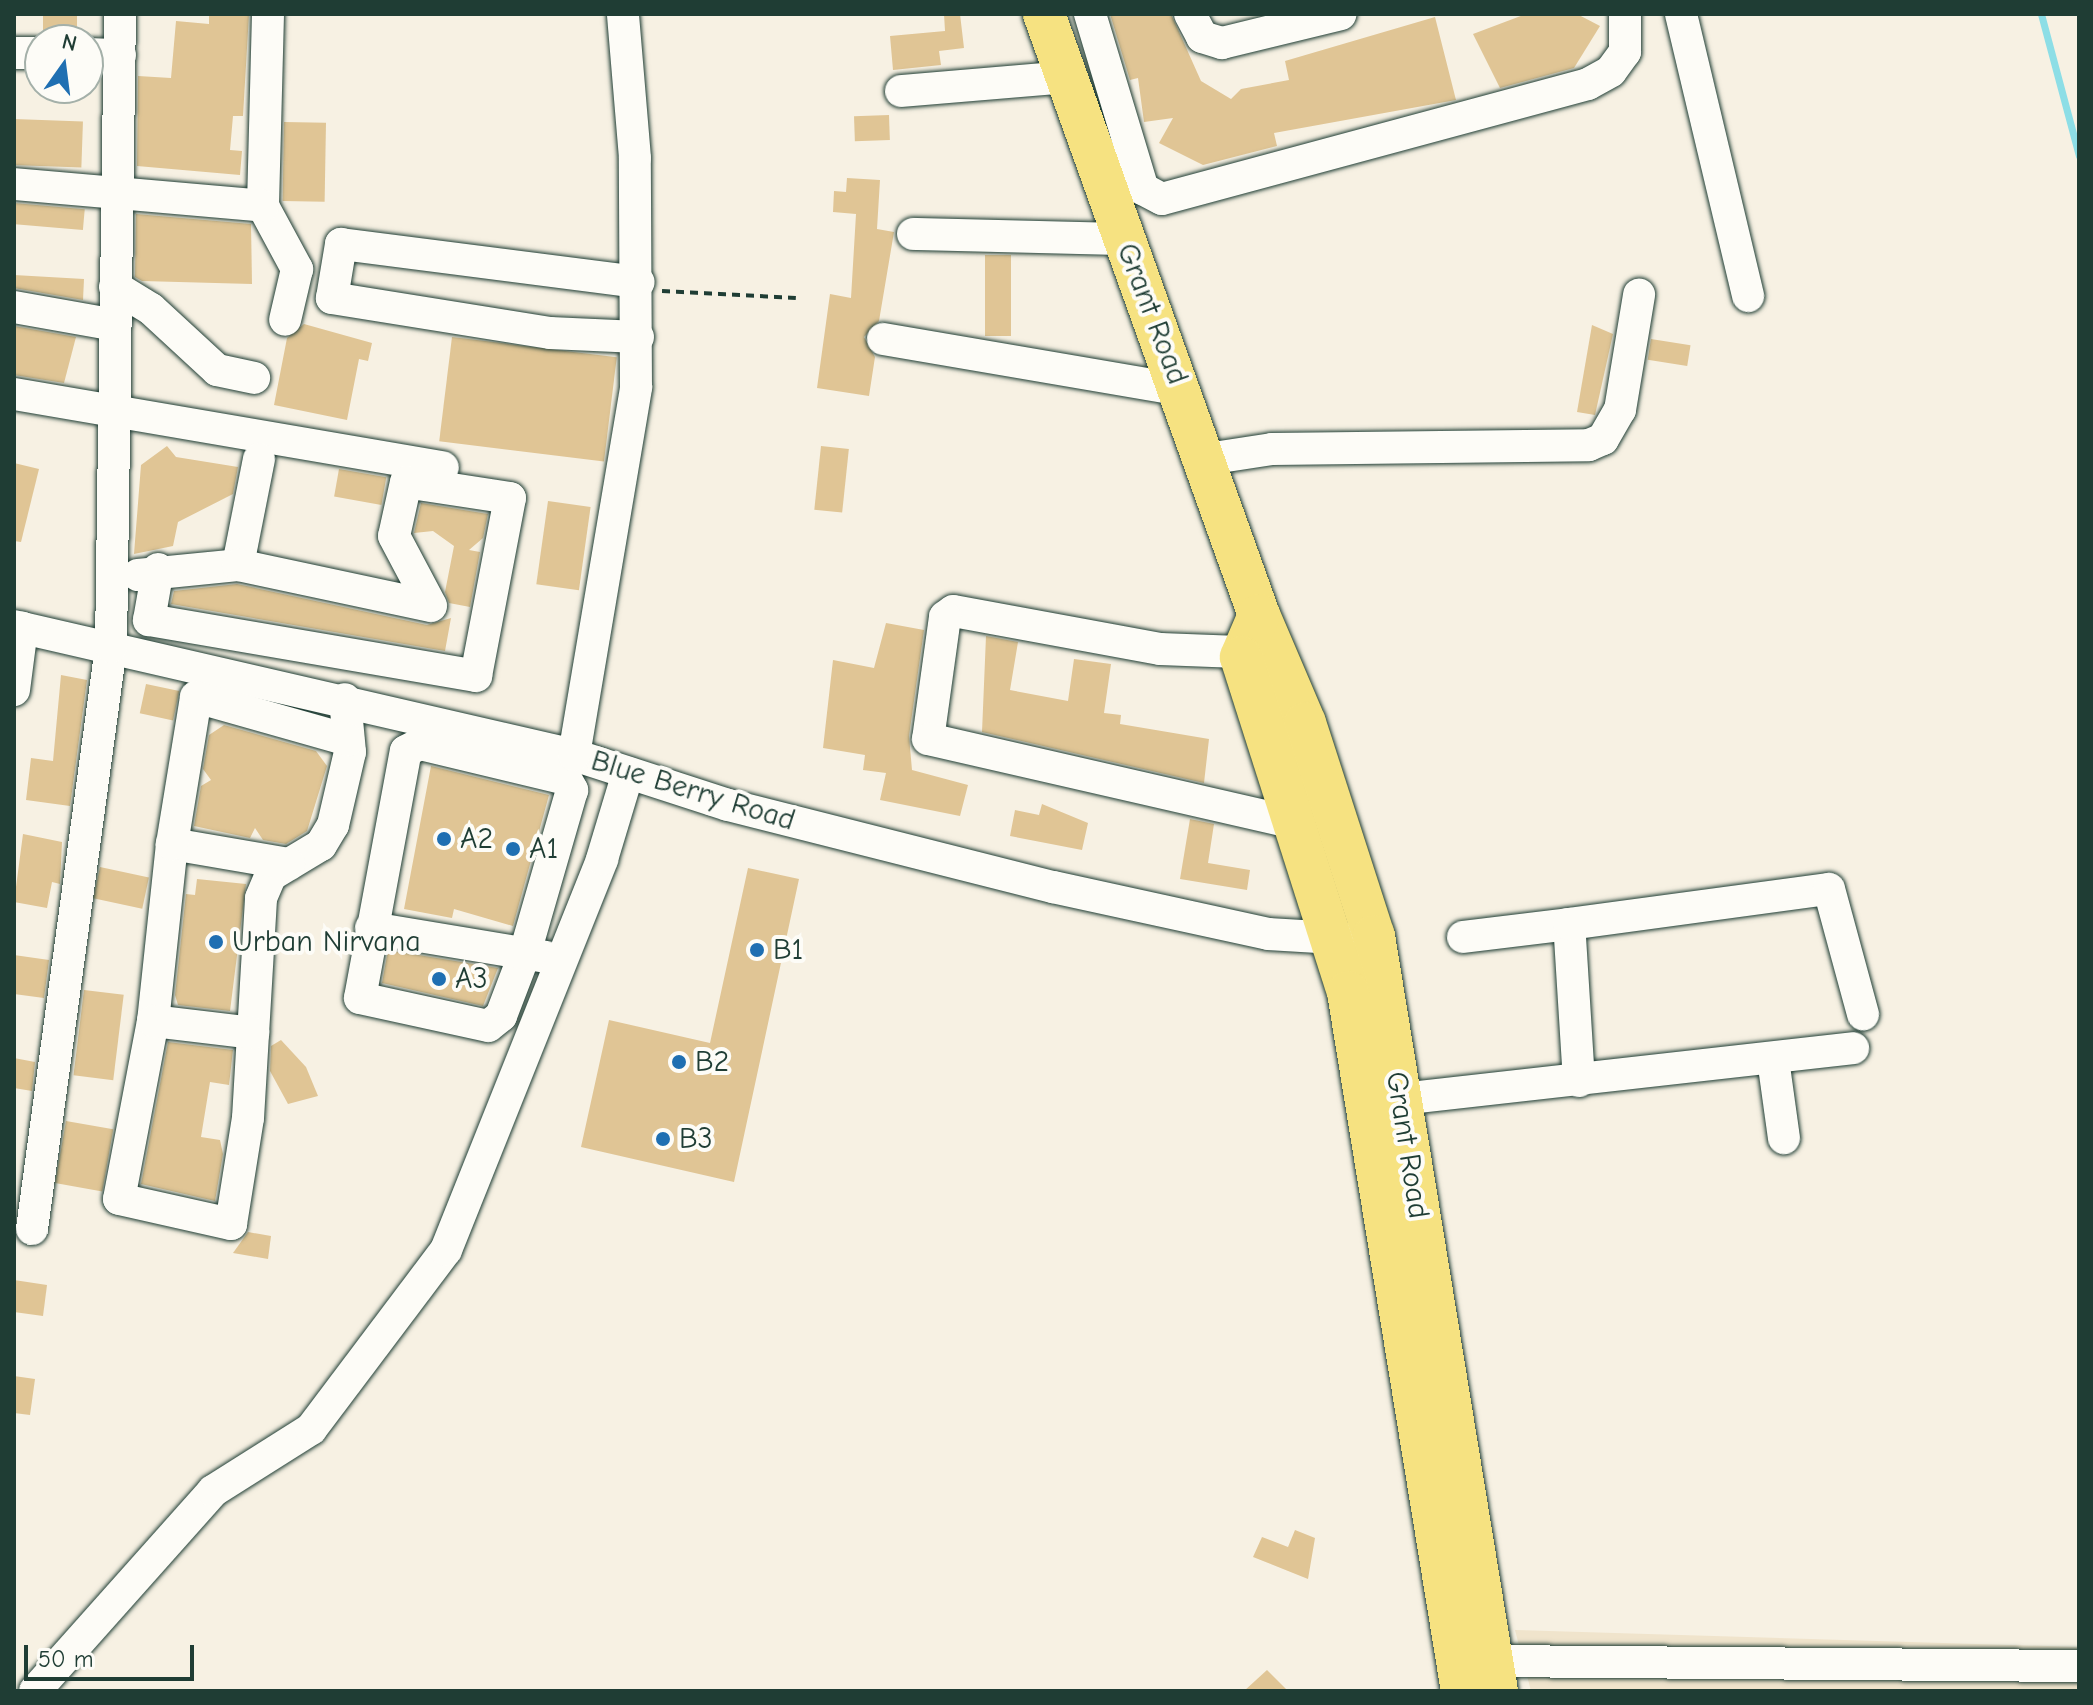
<!DOCTYPE html>
<html>
<head>
<meta charset="utf-8">
<style>
	body { margin:0 }
	#map { position:relative; width:2093px; height:1705px; overflow:hidden; background:#f7f1e3; font-family:"Comic Neue",sans-serif }
	div>[style] { position:absolute }
	[style*='--x'] { left:calc(var(--x)*1px); top:calc(var(--y)*1px); width:calc(var(--w)*1px); rotate:calc(var(--a)*1deg) }
	.built>* { inset:0; background:#f0e4cc }
	.stream>* { height:7px; margin:-3.5px; padding:0 3.5px; transform-origin:3.5px; border-radius:3.5px; background:#8ddee6 }
	.building>* { inset:0; background:#e0c595; transform-origin:0 0 }
	.path>* { height:4px; margin-top:-2px; transform-origin:0; background:repeating-linear-gradient(90deg,#1f3d34 0 8px,transparent 0 14px) }
	.roads { filter:drop-shadow(0 0 2px #1f3d34) drop-shadow(0 0 2px #1f3d34) }
	.minor>* { height:32px; margin:-16px; padding:0 16px; transform-origin:16px; border-radius:16px; background:#fdfcf7 }
	.major>* { height:42px; margin:-21px; padding:0 21px; transform-origin:21px; border-radius:21px; background:#f6e281 }
	.dots>* { width:22px; height:22px; translate:-50% -50%; box-sizing:border-box; border:4px solid #fdfcf7; border-radius:50% }
	span { translate:-50% -50%; white-space:nowrap; text-align:center; line-height:1.15; -webkit-text-stroke:8px #fdfcf7; paint-order:stroke }
	.street-label { font-size:30px; color:#1f3d34 }
	.poi-label { font-size:30px; color:#1f3d34 }
	.left { translate:0 -50%; text-align:left }
	.frame { position:absolute; inset:0; border:16px solid #1f3d34; pointer-events:none }
	.north { position:absolute; left:24px; top:24px; width:80px; height:80px; box-sizing:border-box; background:#fdfcf7; border:2px solid #a4b0a9; border-radius:50%; rotate:14deg; font-size:22px; font-weight:700; line-height:32px; text-align:center; color:#1f3d34 }
	.north::after { content:''; display:block; margin:auto; width:28px; height:36px; background:#1f6fb2; clip-path:polygon(50% 0,100% 100%,50% 72%,0 100%) }
	.scale { position:absolute; left:24px; top:1645px; width:170px; height:36px; box-sizing:border-box; border:4px solid #1f3d34; border-top:0; padding-left:10px; font-size:24px; line-height:28px; white-space:nowrap; color:#1f3d34; -webkit-text-stroke:6px #fdfcf7; paint-order:stroke }
</style>
</head>
<body>
<div id="map">
	<div class="built">
		<i style="clip-path:polygon(1515px 1630px,2079px 1647px,2079px 1691px,1531px 1691px)"></i>
	</div>
	<div class="stream">
		<i style="--x:2041;--y:14;--w:147;--a:75"></i>
	</div>
	<div class="building">
		<i style="left:43px;top:14px;width:34px;height:21px"></i>
		<i style="clip-path:polygon(209px 14px,249px 14px,243px 116px,233px 116px,230px 150px,242px 151px,240px 175px,137px 166px,138px 76px,171px 78px,176px 21px,209px 24px)"></i>
		<i style="clip-path:polygon(944px 14px,960px 14px,964px 48px,939px 51px,941px 65px,893px 70px,890px 36px,945px 31px)"></i>
		<i style="clip-path:polygon(1110px 14px,1171px 14px,1201px 81px,1231px 99px,1241px 89px,1289px 80px,1285px 61px,1435px 17px,1456px 100px,1274px 133px,1277px 146px,1203px 165px,1159px 143px,1173px 118px,1144px 122px,1138px 78px,1130px 80px)"></i>
		<i style="clip-path:polygon(1526px 14px,1577px 14px,1600px 26px,1574px 68px,1500px 88px,1473px 34px)"></i>
		<i style="left:889px;top:115px;width:25px;height:35px;rotate:88deg"></i>
		<i style="left:14px;top:119px;width:69px;height:46px;rotate:2deg"></i>
		<i style="left:284px;top:122px;width:42px;height:79px;rotate:1deg"></i>
		<i style="clip-path:polygon(847px 178px,880px 180px,877px 229px,894px 232px,879px 321px,864px 337px,875px 357px,869px 396px,817px 388px,830px 294px,851px 298px,856px 214px,833px 212px,834px 191px,846px 192px)"></i>
		<i style="left:14px;top:203px;width:71px;height:21px;rotate:5deg"></i>
		<i style="clip-path:polygon(136px 214px,251px 224px,252px 284px,142px 281px,135px 277px)"></i>
		<i style="left:985px;top:255px;width:26px;height:81px"></i>
		<i style="clip-path:polygon(14px 275px,84px 279px,83px 300px,14px 288px)"></i>
		<i style="clip-path:polygon(304px 324px,372px 343px,368px 361px,359px 359px,347px 420px,274px 405px,287px 338px)"></i>
		<i style="clip-path:polygon(1592px 325px,1613px 334px,1595px 415px,1577px 412px)"></i>
		<i style="clip-path:polygon(14px 326px,76px 337px,64px 383px,14px 375px)"></i>
		<i style="left:452px;top:337px;width:166px;height:105px;rotate:7deg"></i>
		<i style="left:1651px;top:339px;width:40px;height:21px;rotate:9deg"></i>
		<i style="clip-path:polygon(167px 446px,176px 457px,238px 467px,233px 494px,178px 522px,173px 546px,134px 554px,141px 465px)"></i>
		<i style="left:821px;top:446px;width:28px;height:64px;rotate:6deg"></i>
		<i style="clip-path:polygon(14px 463px,39px 469px,21px 542px,14px 541px)"></i>
		<i style="left:339px;top:469px;width:48px;height:28px;rotate:10deg"></i>
		<i style="left:548px;top:501px;width:43px;height:84px;rotate:8deg"></i>
		<i style="clip-path:polygon(421px 503px,488px 514px,483px 538px,469px 550px,480px 552px,470px 607px,449px 603px,445px 592px,454px 546px,433px 531px,414px 533px)"></i>
		<i style="clip-path:polygon(237px 584px,427px 625px,451px 618px,445px 651px,171px 604px,174px 591px)"></i>
		<i style="clip-path:polygon(886px 623px,924px 630px,909px 736px,912px 770px,968px 785px,960px 816px,880px 800px,886px 773px,863px 770px,865px 755px,823px 748px,833px 660px,874px 668px)"></i>
		<i style="clip-path:polygon(986px 636px,1018px 642px,1010px 690px,1068px 701px,1074px 659px,1111px 664px,1104px 713px,1121px 715px,1120px 724px,1209px 739px,1204px 783px,982px 732px)"></i>
		<i style="clip-path:polygon(61px 675px,87px 680px,70px 806px,26px 800px,31px 758px,53px 761px)"></i>
		<i style="left:146px;top:684px;width:34px;height:30px;rotate:12deg"></i>
		<i style="clip-path:polygon(224px 725px,316px 751px,327px 766px,307px 831px,286px 844px,263px 840px,255px 828px,250px 838px,194px 826px,201px 786px,211px 780px,203px 769px,209px 735px)"></i>
		<i style="clip-path:polygon(431px 766px,549px 795px,513px 926px,454px 909px,452px 918px,404px 909px)"></i>
		<i style="clip-path:polygon(1042px 804px,1088px 823px,1082px 850px,1010px 836px,1015px 810px,1039px 815px)"></i>
		<i style="clip-path:polygon(1190px 819px,1214px 824px,1208px 863px,1250px 870px,1247px 890px,1180px 879px)"></i>
		<i style="clip-path:polygon(23px 834px,62px 842px,60px 884px,52px 882px,47px 908px,14px 902px)"></i>
		<i style="left:100px;top:867px;width:50px;height:32px;rotate:12deg"></i>
		<i style="clip-path:polygon(748px 868px,799px 879px,734px 1182px,581px 1147px,609px 1020px,710px 1043px)"></i>
		<i style="clip-path:polygon(197px 879px,246px 884px,230px 1011px,178px 1005px,175px 995px,186px 894px,195px 895px)"></i>
		<i style="clip-path:polygon(388px 950px,498px 968px,483px 1006px,382px 983px)"></i>
		<i style="clip-path:polygon(14px 955px,49px 960px,44px 998px,14px 994px)"></i>
		<i style="left:84px;top:990px;width:40px;height:86px;rotate:7deg"></i>
		<i style="clip-path:polygon(281px 1040px,306px 1067px,318px 1096px,288px 1104px,270px 1071px,271px 1046px)"></i>
		<i style="clip-path:polygon(168px 1042px,233px 1050px,229px 1085px,210px 1082px,201px 1137px,220px 1140px,223px 1154px,215px 1201px,141px 1184px)"></i>
		<i style="clip-path:polygon(14px 1058px,35px 1062px,32px 1091px,14px 1088px)"></i>
		<i style="left:66px;top:1121px;width:48px;height:63px;rotate:10deg"></i>
		<i style="clip-path:polygon(248px 1232px,271px 1236px,268px 1259px,233px 1253px)"></i>
		<i style="clip-path:polygon(14px 1280px,47px 1285px,43px 1316px,14px 1312px)"></i>
		<i style="clip-path:polygon(14px 1376px,35px 1379px,30px 1415px,14px 1413px)"></i>
		<i style="clip-path:polygon(1295px 1530px,1315px 1538px,1308px 1579px,1253px 1557px,1262px 1537px,1288px 1547px)"></i>
		<i style="clip-path:polygon(1267px 1670px,1288px 1691px,1244px 1691px)"></i>
	</div>
	<div class="path">
		<i style="--x:662;--y:291;--w:134;--a:3"></i>
	</div>
	<div class="roads">
		<div class="minor">
			<i style="--x:268;--y:14;--w:192;--a:91.5"></i>
			<i style="--x:263;--y:206;--w:72;--a:61.6"></i>
			<i style="--x:297;--y:269;--w:52;--a:103.2"></i>
			<i style="--x:1090;--y:14;--w:183;--a:73.2"></i>
			<i style="--x:1143;--y:189;--w:21;--a:28"></i>
			<i style="--x:1162;--y:199;--w:441;--a:-15.1"></i>
			<i style="--x:1588;--y:84;--w:26;--a:-29"></i>
			<i style="--x:1611;--y:71;--w:24;--a:-54"></i>
			<i style="--x:1625;--y:52;--w:38;--a:-90"></i>
			<i style="--x:1190;--y:14;--w:26;--a:62"></i>
			<i style="--x:1202;--y:37;--w:21;--a:17"></i>
			<i style="--x:1222;--y:43;--w:122;--a:-13.7"></i>
			<i style="--x:1681;--y:14;--w:290;--a:76.6"></i>
			<i style="--x:14;--y:53;--w:26;--a:0"></i>
			<i style="--x:88;--y:54;--w:32;--a:2"></i>
			<i style="--x:901;--y:91;--w:166;--a:-4.8"></i>
			<i style="--x:14;--y:184;--w:250;--a:5"></i>
			<i style="--x:913;--y:234;--w:211;--a:1.4"></i>
			<i style="--x:115;--y:287;--w:42;--a:31.4"></i>
			<i style="--x:151;--y:309;--w:90;--a:42.7"></i>
			<i style="--x:217;--y:370;--w:38;--a:12"></i>
			<i style="--x:14;--y:307;--w:103;--a:10.1"></i>
			<i style="--x:638;--y:337;--w:88;--a:-177.4"></i>
			<i style="--x:550;--y:333;--w:221;--a:-170.9"></i>
			<i style="--x:332;--y:298;--w:55;--a:-80.5"></i>
			<i style="--x:341;--y:244;--w:300;--a:7.3"></i>
			<i style="--x:883;--y:339;--w:302;--a:9.7"></i>
			<i style="--x:14;--y:394;--w:435;--a:9.7"></i>
			<i style="--x:1207;--y:459;--w:66;--a:-8.7"></i>
			<i style="--x:1272;--y:449;--w:317;--a:-0.7"></i>
			<i style="--x:1589;--y:445;--w:15;--a:-23"></i>
			<i style="--x:1603;--y:439;--w:34;--a:-60"></i>
			<i style="--x:1620;--y:410;--w:117;--a:-80.6"></i>
			<i style="--x:238;--y:565;--w:108;--a:-78.8"></i>
			<i style="--x:158;--y:569;--w:52;--a:100"></i>
			<i style="--x:149;--y:620;--w:332;--a:9.7"></i>
			<i style="--x:476;--y:676;--w:181;--a:-79.2"></i>
			<i style="--x:510;--y:498;--w:105;--a:-171.3"></i>
			<i style="--x:406;--y:482;--w:55;--a:102.5"></i>
			<i style="--x:394;--y:536;--w:79;--a:62.1"></i>
			<i style="--x:138;--y:575;--w:100;--a:-5.7"></i>
			<i style="--x:238;--y:565;--w:197;--a:12"></i>
			<i style="--x:14;--y:626;--w:575;--a:12.97"></i>
			<i style="--x:574;--y:755;--w:162;--a:18"></i>
			<i style="--x:728;--y:805;--w:335;--a:14.2"></i>
			<i style="--x:1053;--y:887;--w:220;--a:12.3"></i>
			<i style="--x:1268;--y:934;--w:84;--a:3.4"></i>
			<i style="--x:1265;--y:653;--w:105;--a:-177.8"></i>
			<i style="--x:1160;--y:649;--w:210;--a:-169.6"></i>
			<i style="--x:953;--y:611;--w:10;--a:143"></i>
			<i style="--x:945;--y:617;--w:123;--a:97.9"></i>
			<i style="--x:928;--y:739;--w:381;--a:12.9"></i>
			<i style="--x:14;--y:690;--w:63;--a:-82.6"></i>
			<i style="--x:420;--y:744;--w:150;--a:13.5"></i>
			<i style="--x:566;--y:779;--w:13;--a:61"></i>
			<i style="--x:572;--y:790;--w:170;--a:106.1"></i>
			<i style="--x:525;--y:953;--w:67;--a:110.9"></i>
			<i style="--x:501;--y:1016;--w:16;--a:142"></i>
			<i style="--x:488;--y:1026;--w:131;--a:-167.7"></i>
			<i style="--x:360;--y:998;--w:251;--a:-79.5"></i>
			<i style="--x:406;--y:751;--w:16;--a:-27"></i>
			<i style="--x:574;--y:755;--w:373;--a:-80.4"></i>
			<i style="--x:636;--y:387;--w:229;--a:-90.3"></i>
			<i style="--x:635;--y:158;--w:144;--a:-94.8"></i>
			<i style="--x:172;--y:844;--w:178;--a:96.1"></i>
			<i style="--x:153;--y:1021;--w:181;--a:100.8"></i>
			<i style="--x:119;--y:1199;--w:115;--a:12.6"></i>
			<i style="--x:231;--y:1224;--w:107;--a:-80.9"></i>
			<i style="--x:248;--y:1118;--w:220;--a:-86.6"></i>
			<i style="--x:261;--y:898;--w:25;--a:-67"></i>
			<i style="--x:271;--y:875;--w:58;--a:-31"></i>
			<i style="--x:321;--y:845;--w:23;--a:-59"></i>
			<i style="--x:333;--y:825;--w:75;--a:-76.9"></i>
			<i style="--x:350;--y:752;--w:53;--a:-95.4"></i>
			<i style="--x:289;--y:864;--w:119;--a:-170.3"></i>
			<i style="--x:172;--y:844;--w:149;--a:-80.7"></i>
			<i style="--x:196;--y:697;--w:158;--a:15.8"></i>
			<i style="--x:371;--y:928;--w:177;--a:9.4"></i>
			<i style="--x:1463;--y:937;--w:107;--a:-7"></i>
			<i style="--x:153;--y:1021;--w:101;--a:6.8"></i>
			<i style="--x:1773;--y:1059;--w:80;--a:82.1"></i>
			<i style="--x:1579;--y:1081;--w:157;--a:-93.6"></i>
			<i style="--x:1569;--y:924;--w:262;--a:-7.7"></i>
			<i style="--x:1829;--y:889;--w:130;--a:74.8"></i>
			<i style="--x:1400;--y:1099;--w:456;--a:-6.4"></i>
			<i style="--x:32;--y:1229;--w:587;--a:-82.27"></i>
			<i style="--x:111;--y:647;--w:633;--a:-89.19"></i>
			<i style="--x:1491;--y:1661;--w:588;--a:0.49"></i>
			<i style="--x:35;--y:1691;--w:268;--a:-48.3"></i>
			<i style="--x:213;--y:1491;--w:116;--a:-32.3"></i>
			<i style="--x:311;--y:1429;--w:224;--a:-53"></i>
			<i style="--x:446;--y:1250;--w:421;--a:-68.2"></i>
			<i style="--x:602;--y:859;--w:90;--a:-73.2"></i>
		</div>
		<div class="major">
			<i style="--x:1044;--y:14;--w:638;--a:70.32"></i>
			<i style="--x:1259;--y:615;--w:117;--a:66.9"></i>
			<i style="--x:1305;--y:723;--w:224;--a:72.1"></i>
			<i style="--x:1374;--y:936;--w:765;--a:80.75"></i>
			<i style="--x:1259;--y:615;--w:46;--a:113.2"></i>
			<i style="--x:1241;--y:657;--w:352;--a:72.3"></i>
			<i style="--x:1348;--y:992;--w:708;--a:80.74"></i>
		</div>
	</div>
	<div class="dots">
		<i style="left:444px;top:839px;background:#1f6fb2"></i>
		<i style="left:513px;top:849px;background:#1f6fb2"></i>
		<i style="left:216px;top:942px;background:#1f6fb2"></i>
		<i style="left:757px;top:950px;background:#1f6fb2"></i>
		<i style="left:439px;top:979px;background:#1f6fb2"></i>
		<i style="left:679px;top:1062px;background:#1f6fb2"></i>
		<i style="left:663px;top:1139px;background:#1f6fb2"></i>
	</div>
	<div class="street-label">
		<span style="left:1152px;top:314px;rotate:69deg">Grant Road</span>
		<span style="left:693px;top:791px;rotate:17deg">Blue Berry Road</span>
		<span style="left:1407px;top:1145px;rotate:81deg">Grant Road</span>
	</div>
	<div class="poi-label">
		<span class="left" style="left:460px;top:839px">A2</span>
		<span class="left" style="left:529px;top:849px">A1</span>
		<span class="left" style="left:232px;top:942px">Urban Nirvana</span>
		<span class="left" style="left:773px;top:950px">B1</span>
		<span class="left" style="left:455px;top:979px">A3</span>
		<span class="left" style="left:695px;top:1062px">B2</span>
		<span class="left" style="left:679px;top:1139px">B3</span>
	</div>
	<div class="frame"></div>
	<div class="north">N</div>
	<div class="scale">50 m</div>
</div>
</body>
</html>
